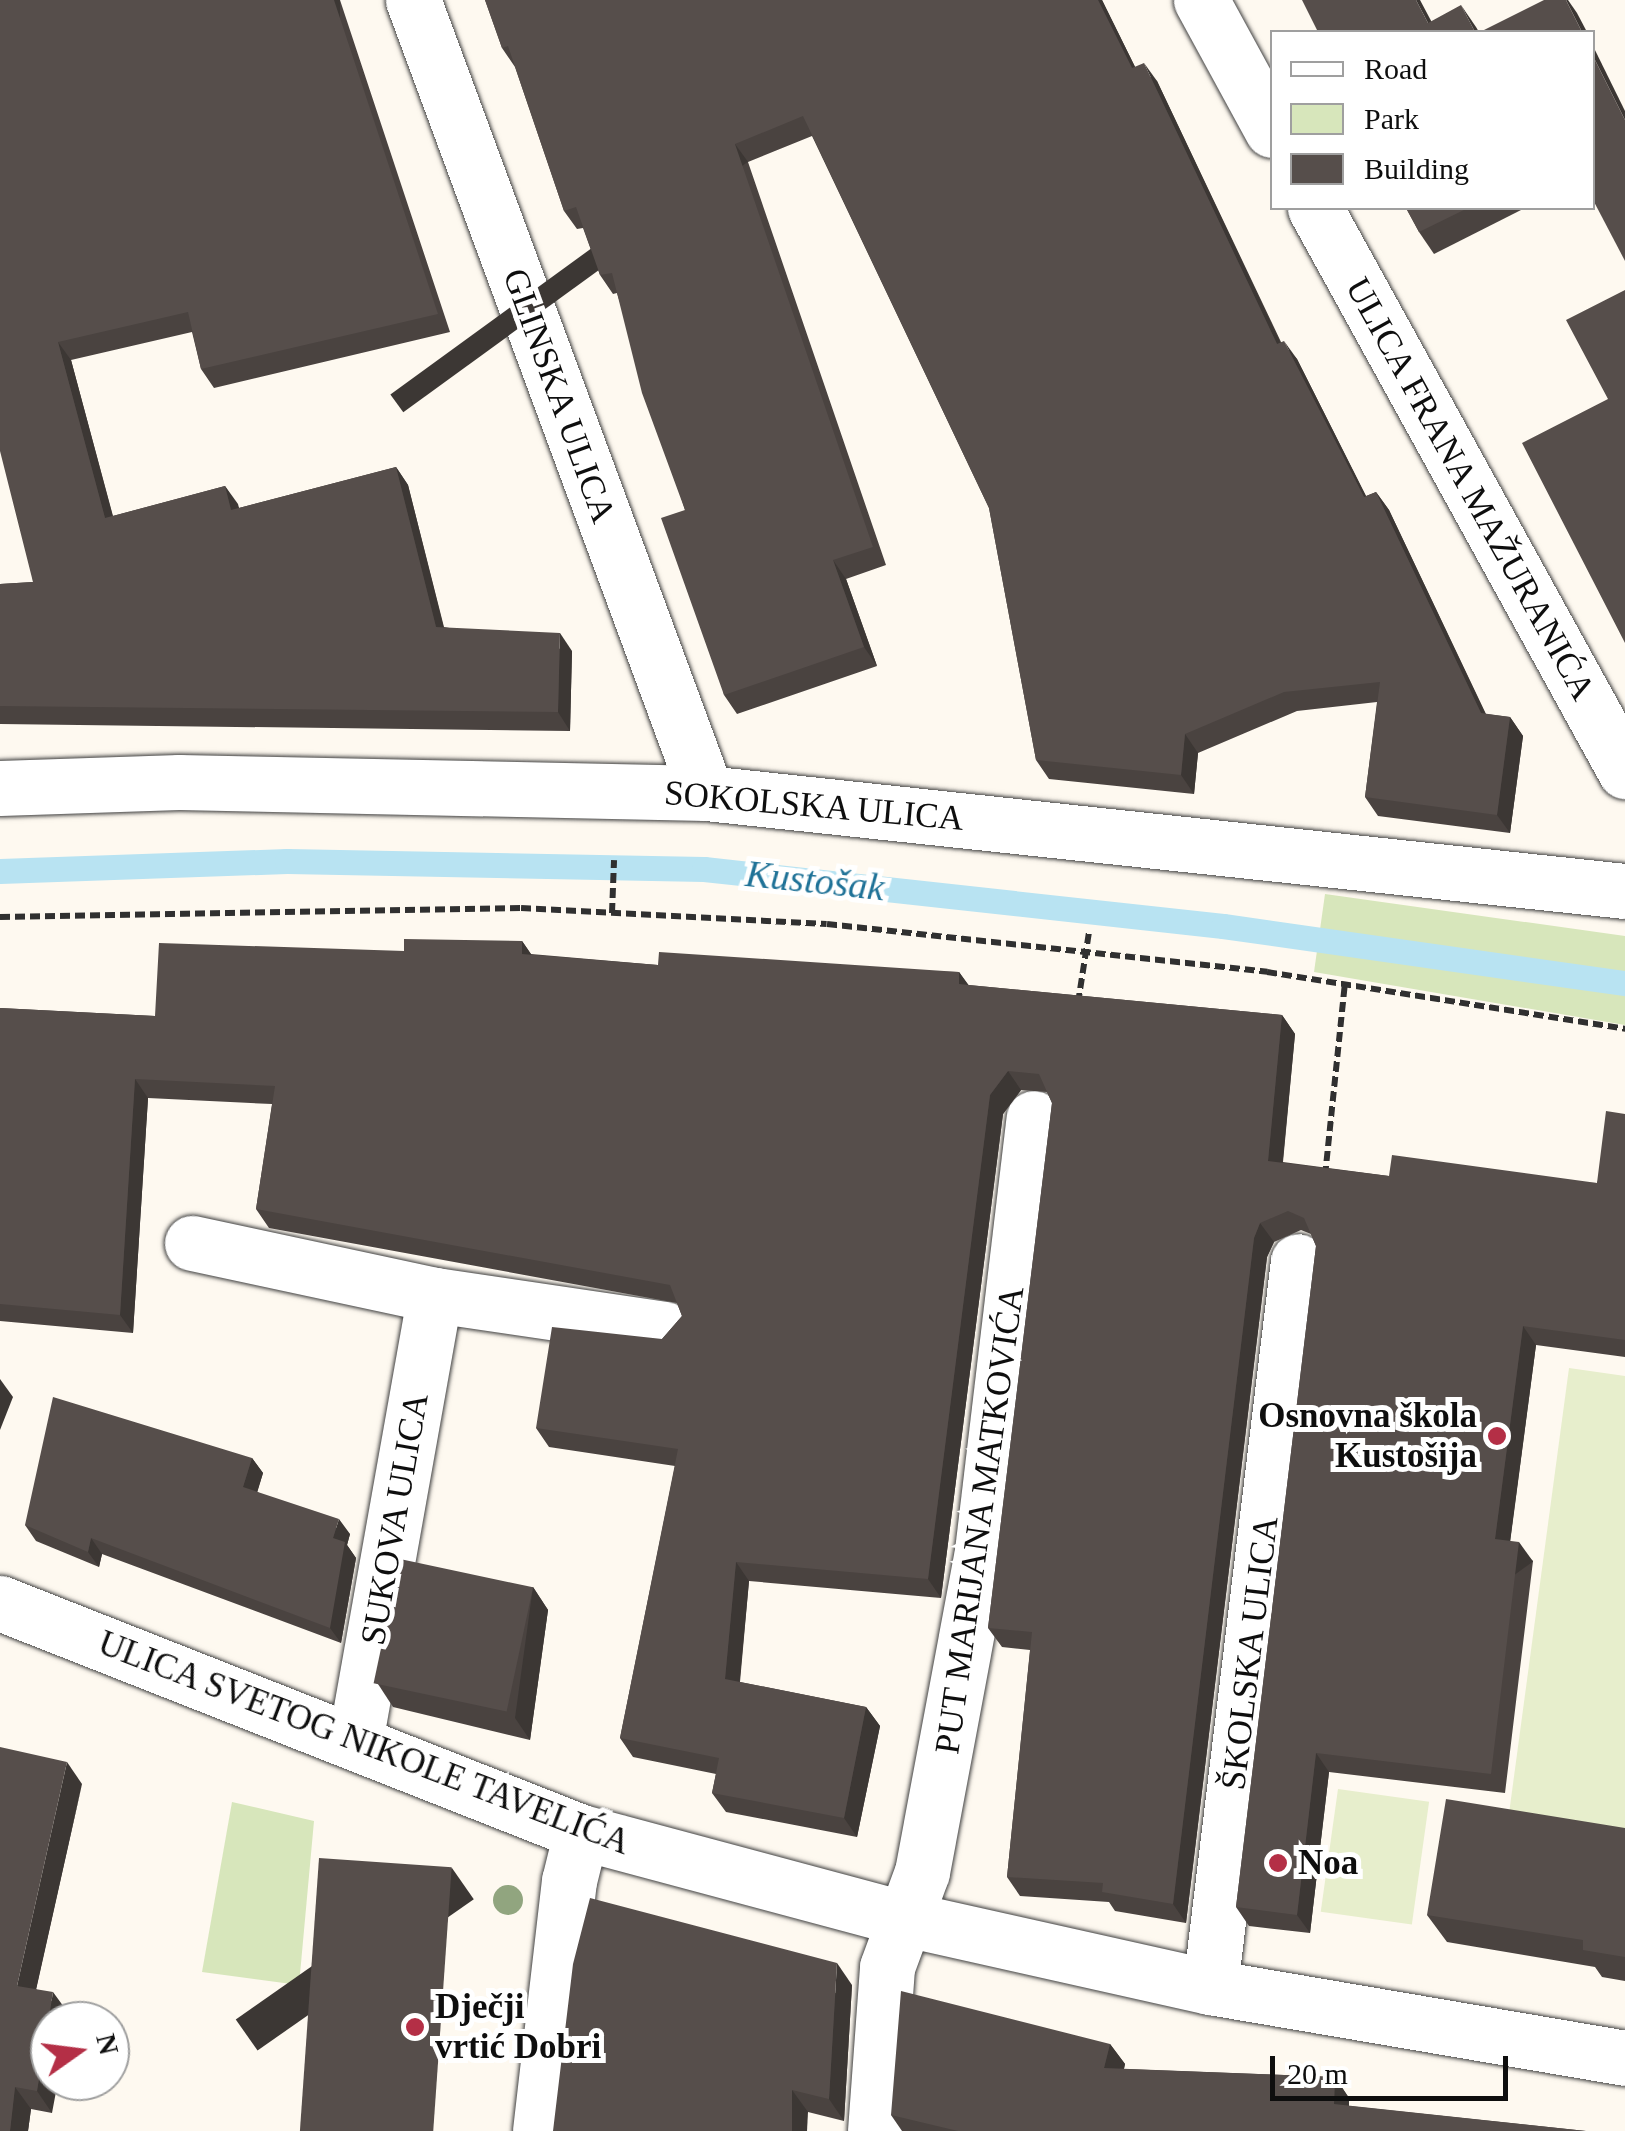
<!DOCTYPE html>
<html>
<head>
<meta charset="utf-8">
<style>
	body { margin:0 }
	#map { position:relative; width:1625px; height:2131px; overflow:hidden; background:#fef9f0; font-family:"Times New Roman",serif }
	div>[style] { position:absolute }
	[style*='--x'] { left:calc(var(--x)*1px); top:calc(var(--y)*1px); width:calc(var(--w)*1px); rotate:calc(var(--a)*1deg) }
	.green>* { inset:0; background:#d7e6bb }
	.pitch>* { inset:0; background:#e7eecc; transform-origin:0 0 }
	.stream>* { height:25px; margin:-12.5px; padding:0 12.5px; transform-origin:12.5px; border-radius:12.5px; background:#b8e3f2 }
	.path>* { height:6px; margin-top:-3px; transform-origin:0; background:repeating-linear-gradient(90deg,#303030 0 10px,transparent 0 15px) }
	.roads { filter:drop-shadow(0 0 2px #414141) drop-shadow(0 0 2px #414141) }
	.minor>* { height:55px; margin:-27.5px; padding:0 27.5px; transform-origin:27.5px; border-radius:27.5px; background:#fff }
	.tertiary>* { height:55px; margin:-27.5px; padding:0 27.5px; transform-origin:27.5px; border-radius:27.5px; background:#fff }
	.trees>* { width:30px; height:30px; margin:-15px; border-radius:50%; background:#91a57f }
	.wall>* { inset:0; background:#4a4340 }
	.shaded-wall>* { inset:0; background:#3c3734; transform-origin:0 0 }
	.building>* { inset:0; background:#564e4b; transform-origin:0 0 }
	.dots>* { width:28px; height:28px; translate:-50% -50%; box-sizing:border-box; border:5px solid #fff; border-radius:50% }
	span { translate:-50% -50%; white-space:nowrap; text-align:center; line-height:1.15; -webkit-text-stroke:10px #fff; paint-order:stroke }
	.street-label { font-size:35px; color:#0e0e0e }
	.poi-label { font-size:35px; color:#0e0e0e; font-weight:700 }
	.right { translate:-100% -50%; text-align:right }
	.left { translate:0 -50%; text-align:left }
	.water-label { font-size:38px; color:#1f7297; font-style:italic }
	.legend { position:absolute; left:1270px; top:30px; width:325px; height:180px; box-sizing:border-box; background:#fff; border:2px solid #9f9f9f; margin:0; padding:12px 18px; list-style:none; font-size:30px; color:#0e0e0e }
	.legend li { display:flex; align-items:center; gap:20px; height:50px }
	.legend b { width:50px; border:2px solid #9f9f9f }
	.north { position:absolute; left:30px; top:2001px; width:100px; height:100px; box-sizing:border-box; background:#fff; border:2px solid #9f9f9f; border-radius:50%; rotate:76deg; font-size:28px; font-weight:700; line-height:40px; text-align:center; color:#0e0e0e }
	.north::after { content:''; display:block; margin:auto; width:35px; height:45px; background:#b42f46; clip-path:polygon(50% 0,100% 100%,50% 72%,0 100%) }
	.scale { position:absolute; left:1270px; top:2056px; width:238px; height:45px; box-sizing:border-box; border:5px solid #0e0e0e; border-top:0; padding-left:12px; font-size:30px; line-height:35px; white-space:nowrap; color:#0e0e0e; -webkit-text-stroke:8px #fff; paint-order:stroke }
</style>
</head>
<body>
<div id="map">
	<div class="green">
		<i style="clip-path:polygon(1325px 894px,1625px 936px,1625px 1025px,1314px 972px)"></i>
		<i style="clip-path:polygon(232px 1802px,314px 1821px,299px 1985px,202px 1972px)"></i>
	</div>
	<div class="pitch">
		<i style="clip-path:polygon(1569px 1368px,1625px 1376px,1625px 1837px,1508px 1821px)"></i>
		<i style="left:1338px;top:1789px;width:92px;height:124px;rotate:8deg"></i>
	</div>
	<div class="stream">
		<i style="--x:0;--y:871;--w:287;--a:-2"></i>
		<i style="--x:287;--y:861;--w:417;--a:1.1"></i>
		<i style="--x:704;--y:869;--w:522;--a:6.27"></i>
		<i style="--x:1223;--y:926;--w:406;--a:8.1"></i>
	</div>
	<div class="path">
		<i style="--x:612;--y:913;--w:53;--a:-87.8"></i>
		<i style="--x:0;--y:917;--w:521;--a:-0.99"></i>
		<i style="--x:521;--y:908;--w:306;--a:3"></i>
		<i style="--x:827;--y:924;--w:443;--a:6.2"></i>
		<i style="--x:1267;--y:972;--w:363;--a:9"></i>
		<i style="--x:1078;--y:1003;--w:72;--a:-81.2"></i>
		<i style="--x:1325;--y:1176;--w:193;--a:-84.1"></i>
	</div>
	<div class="roads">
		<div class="minor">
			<i style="--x:413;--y:0;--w:845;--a:69.72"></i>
			<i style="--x:1201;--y:0;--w:148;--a:61.4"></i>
			<i style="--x:1315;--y:208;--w:643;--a:61.16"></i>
			<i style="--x:192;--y:1243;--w:249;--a:12.1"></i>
			<i style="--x:435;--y:1295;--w:232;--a:8.4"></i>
			<i style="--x:0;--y:1603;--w:625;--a:21.51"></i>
			<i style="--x:581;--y:1832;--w:336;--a:15"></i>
			<i style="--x:906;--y:1919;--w:312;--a:12.6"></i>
			<i style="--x:1210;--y:1987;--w:421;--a:9.7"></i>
			<i style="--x:355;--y:1742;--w:454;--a:-79.9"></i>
			<i style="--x:1210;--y:1987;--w:731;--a:-83.09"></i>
			<i style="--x:540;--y:2131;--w:252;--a:-83.4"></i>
			<i style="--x:569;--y:1881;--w:50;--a:-76.2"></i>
			<i style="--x:875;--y:2131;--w:164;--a:-85.8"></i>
			<i style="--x:887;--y:1967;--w:101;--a:-69.8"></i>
			<i style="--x:922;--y:1872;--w:327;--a:-79.4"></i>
			<i style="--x:982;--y:1551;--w:436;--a:-83.2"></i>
		</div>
		<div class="tertiary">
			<i style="--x:0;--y:788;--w:179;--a:-1.9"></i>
			<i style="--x:179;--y:782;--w:527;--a:1.2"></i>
			<i style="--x:706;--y:793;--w:924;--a:6.09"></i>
		</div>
	</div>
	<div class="trees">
		<i style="left:508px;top:1900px"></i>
	</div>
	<div class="wall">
		<i style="clip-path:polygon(0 0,340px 0,450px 332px,214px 388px,201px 369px,192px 332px,71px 360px,113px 516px,225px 486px,239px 508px,396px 467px,408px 485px,444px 627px,572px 651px,570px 731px,0 724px,0 584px,33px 582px)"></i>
		<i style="clip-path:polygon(485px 0,1102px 0,1135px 67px,1157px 81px,1281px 342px,1297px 359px,1366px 496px,1376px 492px,1389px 510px,1486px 714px,1510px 717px,1523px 736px,1510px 833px,1378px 816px,1365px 797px,1377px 702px,1297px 711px,1198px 753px,1194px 794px,1049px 779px,1036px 760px,989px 508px,812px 136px,748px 162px,886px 565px,846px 579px,877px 666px,737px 714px,724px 695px,685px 510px,617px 293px,613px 294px,600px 275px,583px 228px,577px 229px,564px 211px,515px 67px,502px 48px)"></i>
		<i style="clip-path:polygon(1406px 208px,1525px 208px,1434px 254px,1419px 232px)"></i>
		<i style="clip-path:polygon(522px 941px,531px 954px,658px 965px,959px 972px,968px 985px,1282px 1015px,1295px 1034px,1283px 1162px,1389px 1176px,1597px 1183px,1625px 1114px,1625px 1357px,1536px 1345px,1510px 1541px,1533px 1561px,1505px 1793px,1329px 1772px,1310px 1933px,1249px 1926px,1236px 1907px,1316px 1246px,1311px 1234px,1301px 1230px,1274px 1242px,1267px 1257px,1186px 1923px,1115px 1911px,1109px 1902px,1020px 1896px,1007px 1877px,1030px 1650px,1002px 1647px,988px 1628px,1052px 1103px,1047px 1092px,1021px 1090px,1003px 1114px,941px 1598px,749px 1581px,740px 1682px,866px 1707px,880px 1726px,857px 1837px,726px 1812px,712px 1793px,716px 1774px,633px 1757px,620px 1738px,675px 1466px,549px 1447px,536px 1428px,662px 1339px,682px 1316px,677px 1303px,269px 1228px,256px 1209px,272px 1104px,148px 1098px,133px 1333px,0 1321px,0 1008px,155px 1016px,404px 951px)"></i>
		<i style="clip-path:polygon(252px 1458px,263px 1473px,257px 1492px,350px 1534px,347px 1545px,356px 1558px,341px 1643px,102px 1554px,99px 1567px,36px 1541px,25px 1525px)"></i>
		<i style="clip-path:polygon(533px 1587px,548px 1610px,530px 1740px,393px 1707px,378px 1684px)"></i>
		<i style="clip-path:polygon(82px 1784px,36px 1989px,69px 2014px,67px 2021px,50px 2021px,52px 2113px,31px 2109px,28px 2131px,0 2131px)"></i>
		<i style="clip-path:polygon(1625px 1828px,1625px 1981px,1602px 1977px,1595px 1967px,1447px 1942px,1427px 1915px)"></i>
		<i style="clip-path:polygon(852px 1985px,844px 2121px,808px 2112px,553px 2131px)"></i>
		<i style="clip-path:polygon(1110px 2044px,1125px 2064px,1124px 2069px,1335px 2077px,1349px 2098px,1349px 2106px,1586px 2131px,902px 2131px,891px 2115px)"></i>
	</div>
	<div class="shaded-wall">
		<i style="left:334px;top:0;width:6px;height:331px"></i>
		<i style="clip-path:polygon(1098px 0,1102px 0,1145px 87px,1132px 68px)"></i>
		<i style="clip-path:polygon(1416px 0,1420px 0,1437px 32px,1428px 23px)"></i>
		<i style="clip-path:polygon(1566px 0,1568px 0,1577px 13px,1587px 32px,1582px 32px)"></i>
		<i style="clip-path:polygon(1461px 5px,1476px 27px,1479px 32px,1475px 32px)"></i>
		<i style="clip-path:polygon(1592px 44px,1625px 111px,1625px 120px,1592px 54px)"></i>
		<i style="clip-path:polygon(1144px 63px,1157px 81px,1290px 363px,1277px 344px)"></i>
		<i style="left:735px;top:144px;width:22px;height:426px;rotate:54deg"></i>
		<i style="clip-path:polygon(1284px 341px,1297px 359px,1376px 516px,1364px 497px)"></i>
		<i style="clip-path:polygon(58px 342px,71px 360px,118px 536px,105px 518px)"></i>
		<i style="clip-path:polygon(396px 467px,408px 485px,448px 645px,436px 627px)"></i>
		<i style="clip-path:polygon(225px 486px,238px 504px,244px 528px,231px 510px)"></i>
		<i style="clip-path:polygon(1376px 492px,1389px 510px,1494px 732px,1481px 713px)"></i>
		<i style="clip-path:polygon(833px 560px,846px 579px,877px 666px,864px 647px)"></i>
		<i style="clip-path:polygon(560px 633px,572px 651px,570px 731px,558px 712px)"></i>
		<i style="clip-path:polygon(1510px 717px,1523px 736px,1510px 833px,1497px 815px)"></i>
		<i style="clip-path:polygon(1185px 734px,1198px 753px,1194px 794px,1181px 775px)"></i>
		<i style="clip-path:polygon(522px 941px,535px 960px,522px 954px)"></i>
		<i style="clip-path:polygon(959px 972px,973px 991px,959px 984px)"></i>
		<i style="clip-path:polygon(1282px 1015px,1295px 1034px,1281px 1179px,1268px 1161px)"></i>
		<i style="clip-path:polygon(1008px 1071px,1021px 1090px,1003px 1114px,941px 1598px,928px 1579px,990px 1095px)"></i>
		<i style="clip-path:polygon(135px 1079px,148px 1098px,133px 1333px,120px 1315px)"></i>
		<i style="clip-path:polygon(1260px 1223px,1274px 1242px,1267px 1257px,1186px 1923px,1173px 1904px,1254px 1238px)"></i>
		<i style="clip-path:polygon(1523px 1326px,1536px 1345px,1508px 1558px,1495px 1539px)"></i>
		<i style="clip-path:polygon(0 1379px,13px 1397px,0 1430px)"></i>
		<i style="clip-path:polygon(252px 1458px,263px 1473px,254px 1503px,243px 1487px)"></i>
		<i style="clip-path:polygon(339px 1519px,350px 1534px,347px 1545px,356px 1558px,341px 1643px,330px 1628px,333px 1538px)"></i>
		<i style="clip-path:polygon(91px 1538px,102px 1554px,99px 1567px,88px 1552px)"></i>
		<i style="left:1519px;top:1542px;width:24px;height:234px;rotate:54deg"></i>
		<i style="clip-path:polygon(736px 1562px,749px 1581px,738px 1698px,725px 1679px)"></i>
		<i style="clip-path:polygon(533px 1587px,548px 1610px,530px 1740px,515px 1718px)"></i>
		<i style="clip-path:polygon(866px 1707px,880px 1726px,857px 1837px,844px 1818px)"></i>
		<i style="clip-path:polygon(1316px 1753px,1329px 1772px,1310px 1933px,1297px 1915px)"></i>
		<i style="clip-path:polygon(67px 1762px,82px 1784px,32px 2008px,17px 1986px)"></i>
		<i style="left:452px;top:1868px;width:38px;height:264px;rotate:55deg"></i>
		<i style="clip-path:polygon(837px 1963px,852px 1985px,844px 2121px,829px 2099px)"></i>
		<i style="clip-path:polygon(53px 1992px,69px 2014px,67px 2021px,50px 2021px,50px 2081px,58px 2081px,52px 2113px,37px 2091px)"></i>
		<i style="clip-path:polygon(1110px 2044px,1125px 2064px,1119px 2089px,1104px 2068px)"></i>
		<i style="clip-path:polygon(1335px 2077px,1349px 2098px,1348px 2125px,1334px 2104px)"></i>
		<i style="clip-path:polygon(15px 2087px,31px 2109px,28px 2131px,10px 2131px)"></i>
		<i style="clip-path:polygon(792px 2090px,808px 2112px,807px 2131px,792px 2131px)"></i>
	</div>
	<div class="building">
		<i style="clip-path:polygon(0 0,334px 0,438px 314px,201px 369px,188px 312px,58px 342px,105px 518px,225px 486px,231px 510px,396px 467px,436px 627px,560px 633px,558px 712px,0 706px,0 584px,33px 582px,0 451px)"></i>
		<i style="clip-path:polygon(485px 0,1098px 0,1132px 68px,1144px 63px,1277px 344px,1284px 341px,1364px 497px,1376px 492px,1481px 713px,1510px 717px,1497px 815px,1365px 797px,1380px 682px,1284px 692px,1185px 734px,1181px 775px,1036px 760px,989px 508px,803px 116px,735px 144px,873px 547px,833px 560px,864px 647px,724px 695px,661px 518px,685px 510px,642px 393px,612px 273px,600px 275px,576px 207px,564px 211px,508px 46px,502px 48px)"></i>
		<i style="clip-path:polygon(1302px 0,1416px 0,1428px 23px,1461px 5px,1475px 32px,1318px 32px)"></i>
		<i style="clip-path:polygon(1544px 0,1566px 0,1582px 32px,1480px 32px)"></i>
		<i style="clip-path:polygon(1592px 54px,1625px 120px,1625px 261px,1592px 198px)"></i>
		<i style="clip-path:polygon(1406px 208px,1468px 208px,1419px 232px)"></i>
		<i style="clip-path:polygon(1625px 290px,1625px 643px,1522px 443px,1608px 399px,1566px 320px)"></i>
		<i style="clip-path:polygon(404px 939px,522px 941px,522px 954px,658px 965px,659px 952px,959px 972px,959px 984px,1282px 1015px,1268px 1161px,1389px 1176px,1392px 1155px,1597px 1183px,1606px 1111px,1625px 1114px,1625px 1340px,1523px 1326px,1495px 1539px,1519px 1542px,1491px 1774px,1316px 1753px,1297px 1915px,1236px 1907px,1316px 1246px,1304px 1218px,1288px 1211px,1260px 1223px,1254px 1238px,1173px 1904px,1102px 1892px,1103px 1883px,1007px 1877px,1032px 1632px,988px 1628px,1052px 1103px,1039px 1074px,1008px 1071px,990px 1095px,928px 1579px,736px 1562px,725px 1679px,866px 1707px,844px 1818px,712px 1793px,719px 1758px,620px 1738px,678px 1449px,536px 1428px,552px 1327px,662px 1339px,682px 1316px,670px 1285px,256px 1209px,275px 1086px,135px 1079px,120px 1315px,0 1304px,0 1008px,155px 1016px,159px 943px,404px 951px)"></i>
		<i style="clip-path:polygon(53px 1397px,252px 1458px,243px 1487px,339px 1519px,333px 1538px,345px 1542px,330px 1628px,91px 1538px,88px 1552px,25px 1525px)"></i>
		<i style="left:400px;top:1559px;width:136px;height:127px;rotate:12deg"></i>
		<i style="clip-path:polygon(0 1747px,67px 1762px,17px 1986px,53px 1992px,37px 2091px,15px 2087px,10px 2131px,0 2131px)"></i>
		<i style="clip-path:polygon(1446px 1799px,1625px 1828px,1625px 1957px,1583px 1950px,1583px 1940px,1427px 1915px)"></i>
		<i style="left:319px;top:1858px;width:133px;height:275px;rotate:4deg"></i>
		<i style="clip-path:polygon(590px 1898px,837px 1963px,829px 2099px,792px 2090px,792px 2131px,553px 2131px,573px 1964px)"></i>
		<i style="clip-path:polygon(901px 1991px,1110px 2044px,1104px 2068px,1335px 2077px,1334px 2104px,1586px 2131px,958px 2131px,891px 2115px)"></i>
	</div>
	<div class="dots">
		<i style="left:1497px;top:1436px;background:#b42f46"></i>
		<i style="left:1278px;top:1863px;background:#b42f46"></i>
		<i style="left:415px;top:2027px;background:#b42f46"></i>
	</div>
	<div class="street-label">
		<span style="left:559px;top:396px;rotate:70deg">GLINSKA ULICA</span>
		<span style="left:1470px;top:489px;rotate:61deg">ULICA FRANA MAŽURANIĆA</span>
		<span style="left:814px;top:806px;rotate:5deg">SOKOLSKA ULICA</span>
		<span style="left:395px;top:1519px;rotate:-80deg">SUKOVA ULICA</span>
		<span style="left:980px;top:1520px;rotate:-82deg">PUT MARIJANA MATKOVIĆA</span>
		<span style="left:1250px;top:1653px;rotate:-83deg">ŠKOLSKA ULICA</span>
		<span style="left:364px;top:1743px;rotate:21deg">ULICA SVETOG NIKOLE TAVELIĆA</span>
	</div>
	<div class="poi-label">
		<span class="right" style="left:1477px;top:1436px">Osnovna škola<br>Kustošija</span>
		<span class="left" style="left:1298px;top:1863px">Noa</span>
		<span class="left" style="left:435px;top:2027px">Dječji<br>vrtić Dobri</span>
	</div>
	<div class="water-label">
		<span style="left:815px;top:881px;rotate:6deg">Kustošak</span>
	</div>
	<ul class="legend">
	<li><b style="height:12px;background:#fff"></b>Road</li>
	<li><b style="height:28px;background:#d7e6bb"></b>Park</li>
	<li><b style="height:28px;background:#564e4b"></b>Building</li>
	</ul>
	<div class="north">N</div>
	<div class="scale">20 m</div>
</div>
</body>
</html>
